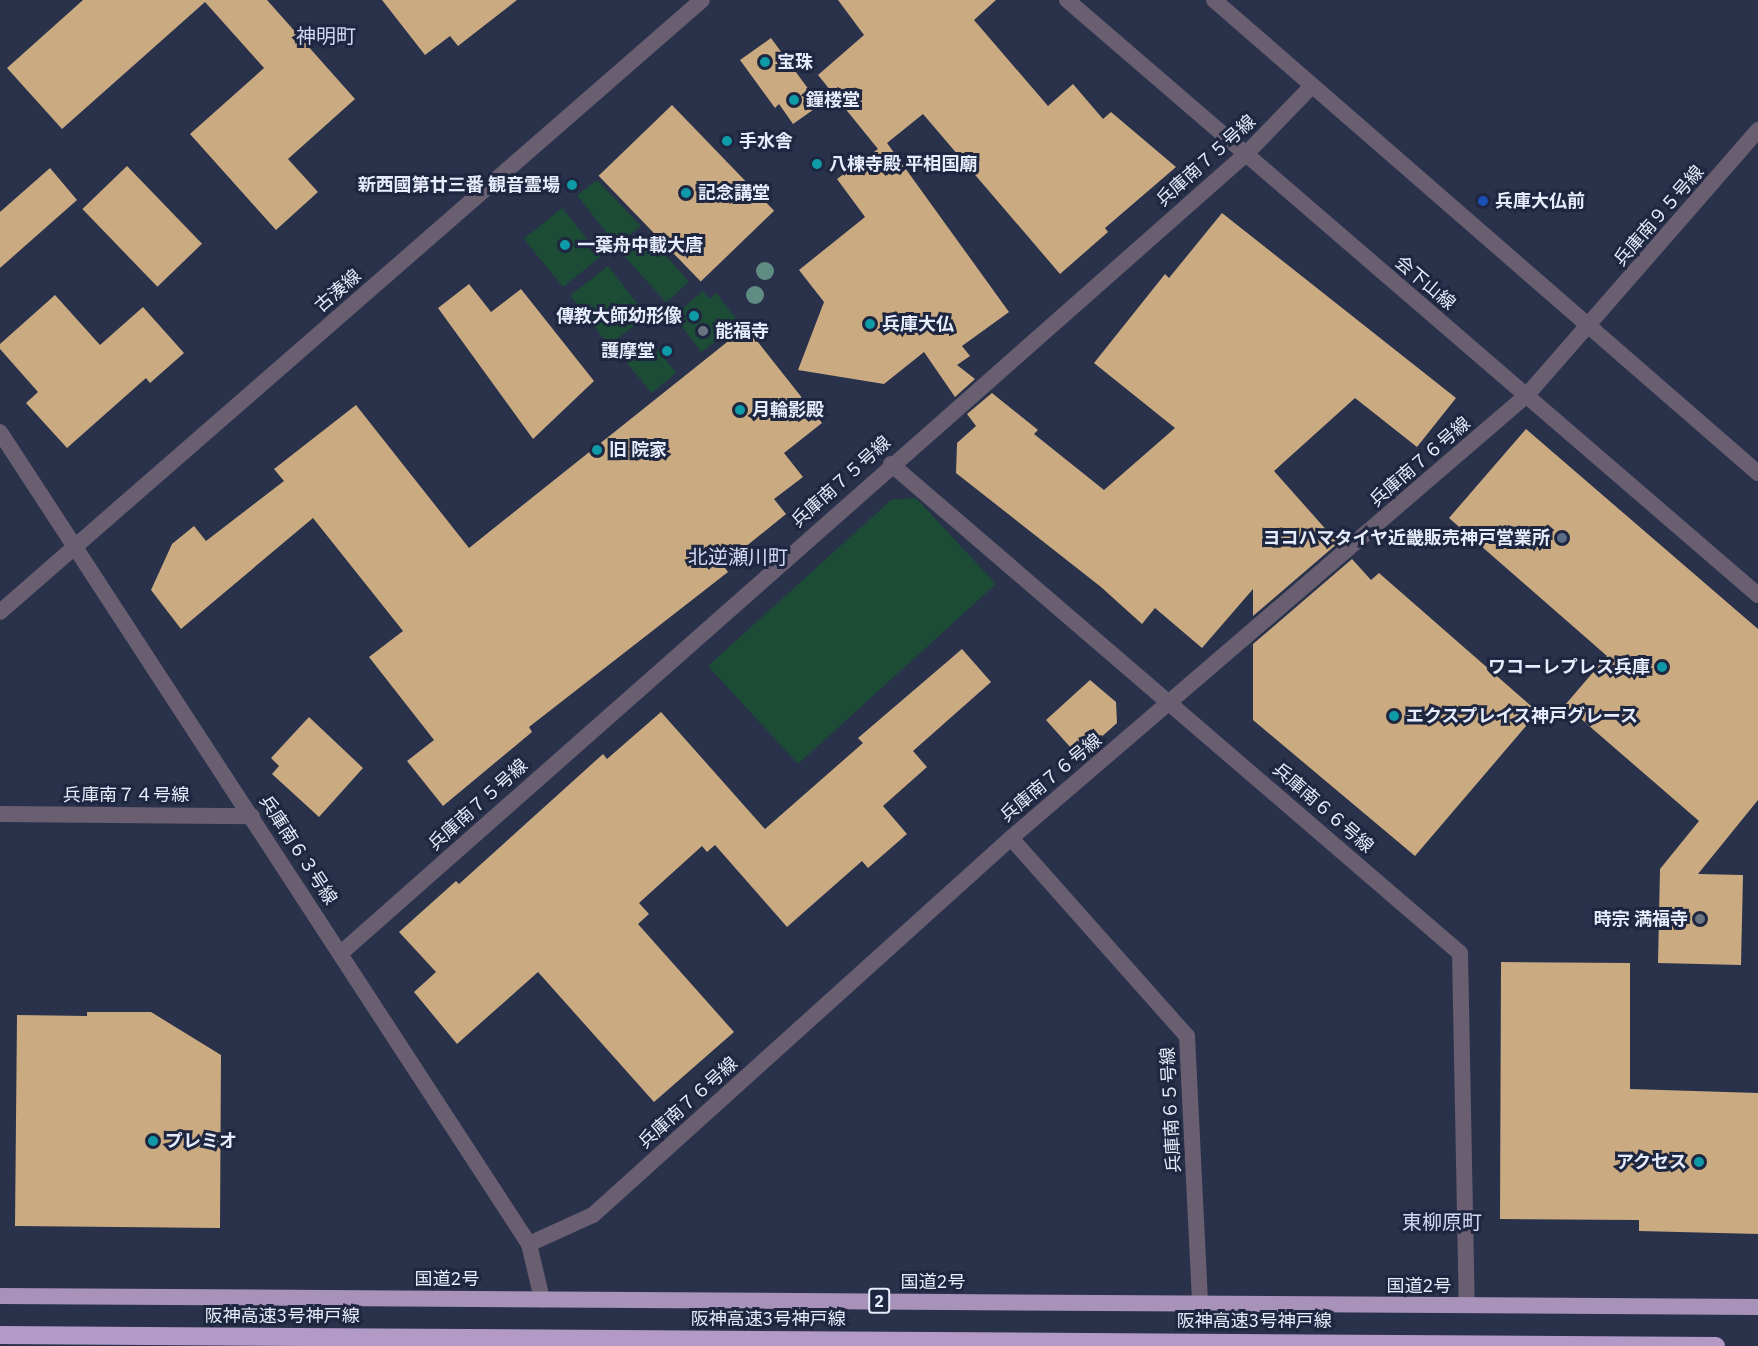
<!DOCTYPE html>
<html>
<head>
<meta charset="utf-8">
<style>
	body { margin:0 }
	#map { position:relative; width:1758px; height:1346px; overflow:hidden; background:#29314b; font-family:"IBM Plex Sans","Noto Sans JP",sans-serif }
	div>[style] { position:absolute }
	[style*='--x'] { left:calc(var(--x)*1px); top:calc(var(--y)*1px); width:calc(var(--w)*1px); rotate:calc(var(--a)*1deg) }
	.green>* { inset:0; background:#1c4c35; transform-origin:0 0 }
	.building>* { inset:0; background:#caaa80; transform-origin:0 0 }
	.minor>* { height:16px; margin:-8px; padding:0 8px; transform-origin:8px; border-radius:8px; background:#695f71 }
	.tertiary>* { height:16px; margin:-8px; padding:0 8px; transform-origin:8px; border-radius:8px; background:#695f71 }
	.trunk>* { height:16px; margin:-8px; padding:0 8px; transform-origin:8px; border-radius:8px; background:#a892ba }
	.motorway>* { height:18px; margin:-9px; padding:0 9px; transform-origin:9px; border-radius:9px; background:#b39ac6 }
	.trees>* { width:18px; height:18px; margin:-9px; border-radius:50%; background:#5f8d82 }
	.dots>* { width:16px; height:16px; translate:-50% -50%; box-sizing:border-box; border:3px solid #1f2740; border-radius:50% }
	span { translate:-50% -50%; white-space:nowrap; text-align:center; line-height:1.15; -webkit-text-stroke:6px #1f2740; paint-order:stroke }
	.shield-label span { padding:2px 4px; background:#1f2740; border:2px solid; border-radius:4px; -webkit-text-stroke-width:0 }
	.shield-label { font-size:16px; color:#e6ecfc; font-weight:700 }
	.poi-label { font-size:18px; color:#e6ecfc; font-weight:700 }
	.left { translate:0 -50%; text-align:left }
	.right { translate:-100% -50%; text-align:right }
	.street-label { font-size:18px; color:#e6ecfc }
	.neighbourhood-label { font-size:20px; color:#d3d7f4 }
</style>
</head>
<body>
<div id="map">
	<div class="green">
		<i style="clip-path:polygon(597px 180px,641px 226px,616px 245px,577px 195px)"></i>
		<i style="left:562px;top:208px;width:62px;height:49px;rotate:51deg"></i>
		<i style="left:647px;top:235px;width:63px;height:31px;rotate:48deg"></i>
		<i style="left:608px;top:266px;width:63px;height:48px;rotate:52deg"></i>
		<i style="clip-path:polygon(703px 291px,709px 299px,716px 293px,740px 324px,701px 352px,674px 316px)"></i>
		<i style="left:648px;top:338px;width:45px;height:32px;rotate:51deg"></i>
		<i style="clip-path:polygon(916px 498px,996px 584px,798px 764px,708px 666px,891px 500px)"></i>
	</div>
	<div class="building">
		<i style="clip-path:polygon(83px 0,267px 0,355px 99px,288px 159px,318px 192px,276px 230px,190px 134px,264px 68px,205px 2px,62px 129px,7px 68px)"></i>
		<i style="clip-path:polygon(382px 0,517px 0,458px 46px,450px 36px,425px 55px)"></i>
		<i style="clip-path:polygon(838px 0,996px 0,974px 20px,1048px 106px,1073px 84px,1103px 119px,1111px 112px,1176px 167px,1105px 228px,1108px 232px,1060px 274px,923px 114px,887px 143px,1009px 312px,962px 346px,970px 356px,957px 365px,975px 379px,955px 397px,924px 352px,884px 384px,798px 370px,824px 302px,799px 270px,865px 217px,837px 179px,878px 149px,818px 75px,864px 35px)"></i>
		<i style="clip-path:polygon(771px 38px,820px 105px,793px 124px,779px 104px,775px 108px,740px 60px)"></i>
		<i style="left:672px;top:105px;width:147px;height:102px;rotate:46deg"></i>
		<i style="left:127px;top:166px;width:108px;height:62px;rotate:46deg"></i>
		<i style="clip-path:polygon(50px 168px,77px 200px,0 268px,0 212px)"></i>
		<i style="clip-path:polygon(1222px 213px,1456px 398px,1417px 447px,1355px 398px,1274px 471px,1338px 543px,1253px 616px,1253px 589px,1202px 648px,1155px 608px,1142px 624px,1101px 587px,956px 473px,957px 443px,976px 426px,967px 414px,992px 393px,1038px 430px,1034px 434px,1104px 490px,1175px 428px,1094px 363px,1165px 274px,1169px 278px)"></i>
		<i style="clip-path:polygon(469px 284px,491px 312px,521px 289px,594px 381px,533px 439px,438px 308px)"></i>
		<i style="clip-path:polygon(55px 295px,100px 345px,143px 307px,184px 353px,150px 383px,146px 378px,67px 448px,26px 403px,38px 392px,0 349px,0 344px)"></i>
		<i style="clip-path:polygon(746px 327px,822px 423px,784px 453px,803px 477px,774px 499px,786px 514px,723px 565px,728px 572px,529px 727px,532px 732px,443px 806px,407px 761px,434px 740px,369px 657px,403px 631px,313px 518px,181px 629px,151px 590px,172px 544px,194px 526px,206px 541px,284px 481px,274px 469px,356px 405px,469px 548px)"></i>
		<i style="clip-path:polygon(1526px 429px,1758px 629px,1758px 800px,1698px 874px,1743px 875px,1741px 965px,1658px 963px,1660px 869px,1699px 821px,1565px 705px,1607px 656px,1449px 518px)"></i>
		<i style="clip-path:polygon(1352px 559px,1371px 580px,1379px 573px,1538px 712px,1415px 856px,1253px 720px,1253px 644px)"></i>
		<i style="clip-path:polygon(962px 649px,991px 682px,913px 751px,927px 767px,883px 806px,907px 834px,868px 868px,862px 861px,787px 927px,715px 845px,707px 852px,702px 846px,639px 903px,649px 914px,638px 924px,734px 1032px,654px 1102px,538px 972px,457px 1044px,414px 992px,436px 972px,399px 932px,456px 881px,459px 884px,603px 754px,607px 759px,661px 712px,765px 829px,863px 743px,858px 738px)"></i>
		<i style="clip-path:polygon(1090px 680px,1116px 702px,1117px 723px,1079px 757px,1046px 720px)"></i>
		<i style="clip-path:polygon(309px 717px,363px 768px,319px 817px,272px 774px,279px 766px,271px 758px)"></i>
		<i style="clip-path:polygon(1501px 962px,1630px 963px,1630px 1089px,1758px 1093px,1758px 1234px,1639px 1231px,1639px 1220px,1500px 1219px)"></i>
		<i style="clip-path:polygon(87px 1012px,151px 1012px,221px 1055px,220px 1228px,15px 1226px,17px 1015px,87px 1016px)"></i>
	</div>
	<div class="minor">
		<i style="--x:891;--y:464;--w:750;--a:40.68"></i>
		<i style="--x:1460;--y:953;--w:352;--a:88.9"></i>
		<i style="--x:0;--y:814;--w:252;--a:0.5"></i>
		<i style="--x:1011;--y:838;--w:265;--a:48.4"></i>
		<i style="--x:1187;--y:1036;--w:267;--a:87.2"></i>
		<i style="--x:341;--y:953;--w:1206;--a:-41.44"></i>
		<i style="--x:1245;--y:155;--w:95;--a:-45.9"></i>
		<i style="--x:529;--y:1244;--w:70;--a:-24.4"></i>
		<i style="--x:593;--y:1215;--w:563;--a:-42.05"></i>
		<i style="--x:1011;--y:838;--w:680;--a:-40.65"></i>
		<i style="--x:1527;--y:395;--w:352;--a:-48.9"></i>
	</div>
	<div class="tertiary">
		<i style="--x:1067;--y:0;--w:912;--a:40.73"></i>
		<i style="--x:1214;--y:0;--w:721;--a:41.01"></i>
		<i style="--x:0;--y:432;--w:969;--a:56.92"></i>
		<i style="--x:529;--y:1244;--w:57;--a:76.7"></i>
		<i style="--x:0;--y:612;--w:931;--a:-41.08"></i>
	</div>
	<div class="trunk">
		<i style="--x:0;--y:1296;--w:1758;--a:0.36"></i>
	</div>
	<div class="motorway">
		<i style="--x:0;--y:1335;--w:1716;--a:0.37"></i>
	</div>
	<div class="trees">
		<i style="left:765px;top:271px"></i>
		<i style="left:755px;top:295px"></i>
	</div>
	<div class="dots">
		<i style="left:765px;top:62px;background:#0f9aa8"></i>
		<i style="left:794px;top:100px;background:#0f9aa8"></i>
		<i style="left:727px;top:141px;background:#0f9aa8"></i>
		<i style="left:817px;top:164px;background:#0f9aa8"></i>
		<i style="left:572px;top:185px;background:#0f9aa8"></i>
		<i style="left:686px;top:193px;background:#0f9aa8"></i>
		<i style="left:1483px;top:201px;background:#1a4fb4"></i>
		<i style="left:565px;top:245px;background:#0f9aa8"></i>
		<i style="left:694px;top:316px;background:#0f9aa8"></i>
		<i style="left:870px;top:324px;background:#0f9aa8"></i>
		<i style="left:703px;top:331px;background:#6b7280"></i>
		<i style="left:667px;top:351px;background:#0f9aa8"></i>
		<i style="left:740px;top:410px;background:#0f9aa8"></i>
		<i style="left:597px;top:450px;background:#0f9aa8"></i>
		<i style="left:1562px;top:538px;background:#5c6f8a"></i>
		<i style="left:1662px;top:667px;background:#0f9aa8"></i>
		<i style="left:1394px;top:716px;background:#0f9aa8"></i>
		<i style="left:1700px;top:919px;background:#6b7280"></i>
		<i style="left:153px;top:1141px;background:#0f9aa8"></i>
		<i style="left:1699px;top:1162px;background:#0f9aa8"></i>
	</div>
	<div class="shield-label">
		<span style="left:879px;top:1301px">2</span>
	</div>
	<div class="poi-label">
		<span class="left" style="left:777px;top:62px">宝珠</span>
		<span class="left" style="left:806px;top:100px">鐘楼堂</span>
		<span class="left" style="left:739px;top:141px">手水舎</span>
		<span class="left" style="left:829px;top:164px">八棟寺殿 平相国廟</span>
		<span class="right" style="left:560px;top:185px">新西國第廿三番 観音霊場</span>
		<span class="left" style="left:698px;top:193px">記念講堂</span>
		<span class="left" style="left:1495px;top:201px">兵庫大仏前</span>
		<span class="left" style="left:577px;top:245px">一葉舟中載大唐</span>
		<span class="right" style="left:682px;top:316px">傳教大師幼形像</span>
		<span class="left" style="left:882px;top:324px">兵庫大仏</span>
		<span class="left" style="left:715px;top:331px">能福寺</span>
		<span class="right" style="left:655px;top:351px">護摩堂</span>
		<span class="left" style="left:752px;top:410px">月輪影殿</span>
		<span class="left" style="left:609px;top:450px">旧 院家</span>
		<span class="right" style="left:1550px;top:538px">ヨコハマタイヤ近畿販売神戸営業所</span>
		<span class="right" style="left:1650px;top:667px">ワコーレプレス兵庫</span>
		<span class="left" style="left:1406px;top:716px">エクスプレイス神戸グレース</span>
		<span class="right" style="left:1688px;top:919px">時宗 満福寺</span>
		<span class="left" style="left:165px;top:1141px">プレミオ</span>
		<span class="right" style="left:1687px;top:1162px">アクセス</span>
	</div>
	<div class="street-label">
		<span style="left:1206px;top:161px;rotate:-42deg">兵庫南７５号線</span>
		<span style="left:1659px;top:216px;rotate:-49deg">兵庫南９５号線</span>
		<span style="left:1425px;top:283px;rotate:40deg">会下山線</span>
		<span style="left:338px;top:291px;rotate:-41deg">古湊線</span>
		<span style="left:1420px;top:462px;rotate:-41deg">兵庫南７６号線</span>
		<span style="left:841px;top:482px;rotate:-42deg">兵庫南７５号線</span>
		<span style="left:1051px;top:778px;rotate:-40deg">兵庫南７６号線</span>
		<span style="left:126px;top:795px">兵庫南７４号線</span>
		<span style="left:478px;top:805px;rotate:-42deg">兵庫南７５号線</span>
		<span style="left:1323px;top:808px;rotate:41deg">兵庫南６６号線</span>
		<span style="left:298px;top:850px;rotate:57deg">兵庫南６３号線</span>
		<span style="left:688px;top:1103px;rotate:-42deg">兵庫南７６号線</span>
		<span style="left:1171px;top:1110px;rotate:-93deg">兵庫南６５号線</span>
		<span style="left:447px;top:1279px">国道2号</span>
		<span style="left:933px;top:1282px">国道2号</span>
		<span style="left:1419px;top:1286px">国道2号</span>
		<span style="left:282px;top:1316px">阪神高速3号神戸線</span>
		<span style="left:768px;top:1319px">阪神高速3号神戸線</span>
		<span style="left:1254px;top:1321px">阪神高速3号神戸線</span>
	</div>
	<div class="neighbourhood-label">
		<span style="left:326px;top:35px">神明町</span>
		<span style="left:738px;top:556px">北逆瀬川町</span>
		<span style="left:1442px;top:1221px">東柳原町</span>
	</div>
</div>
</body>
</html>
